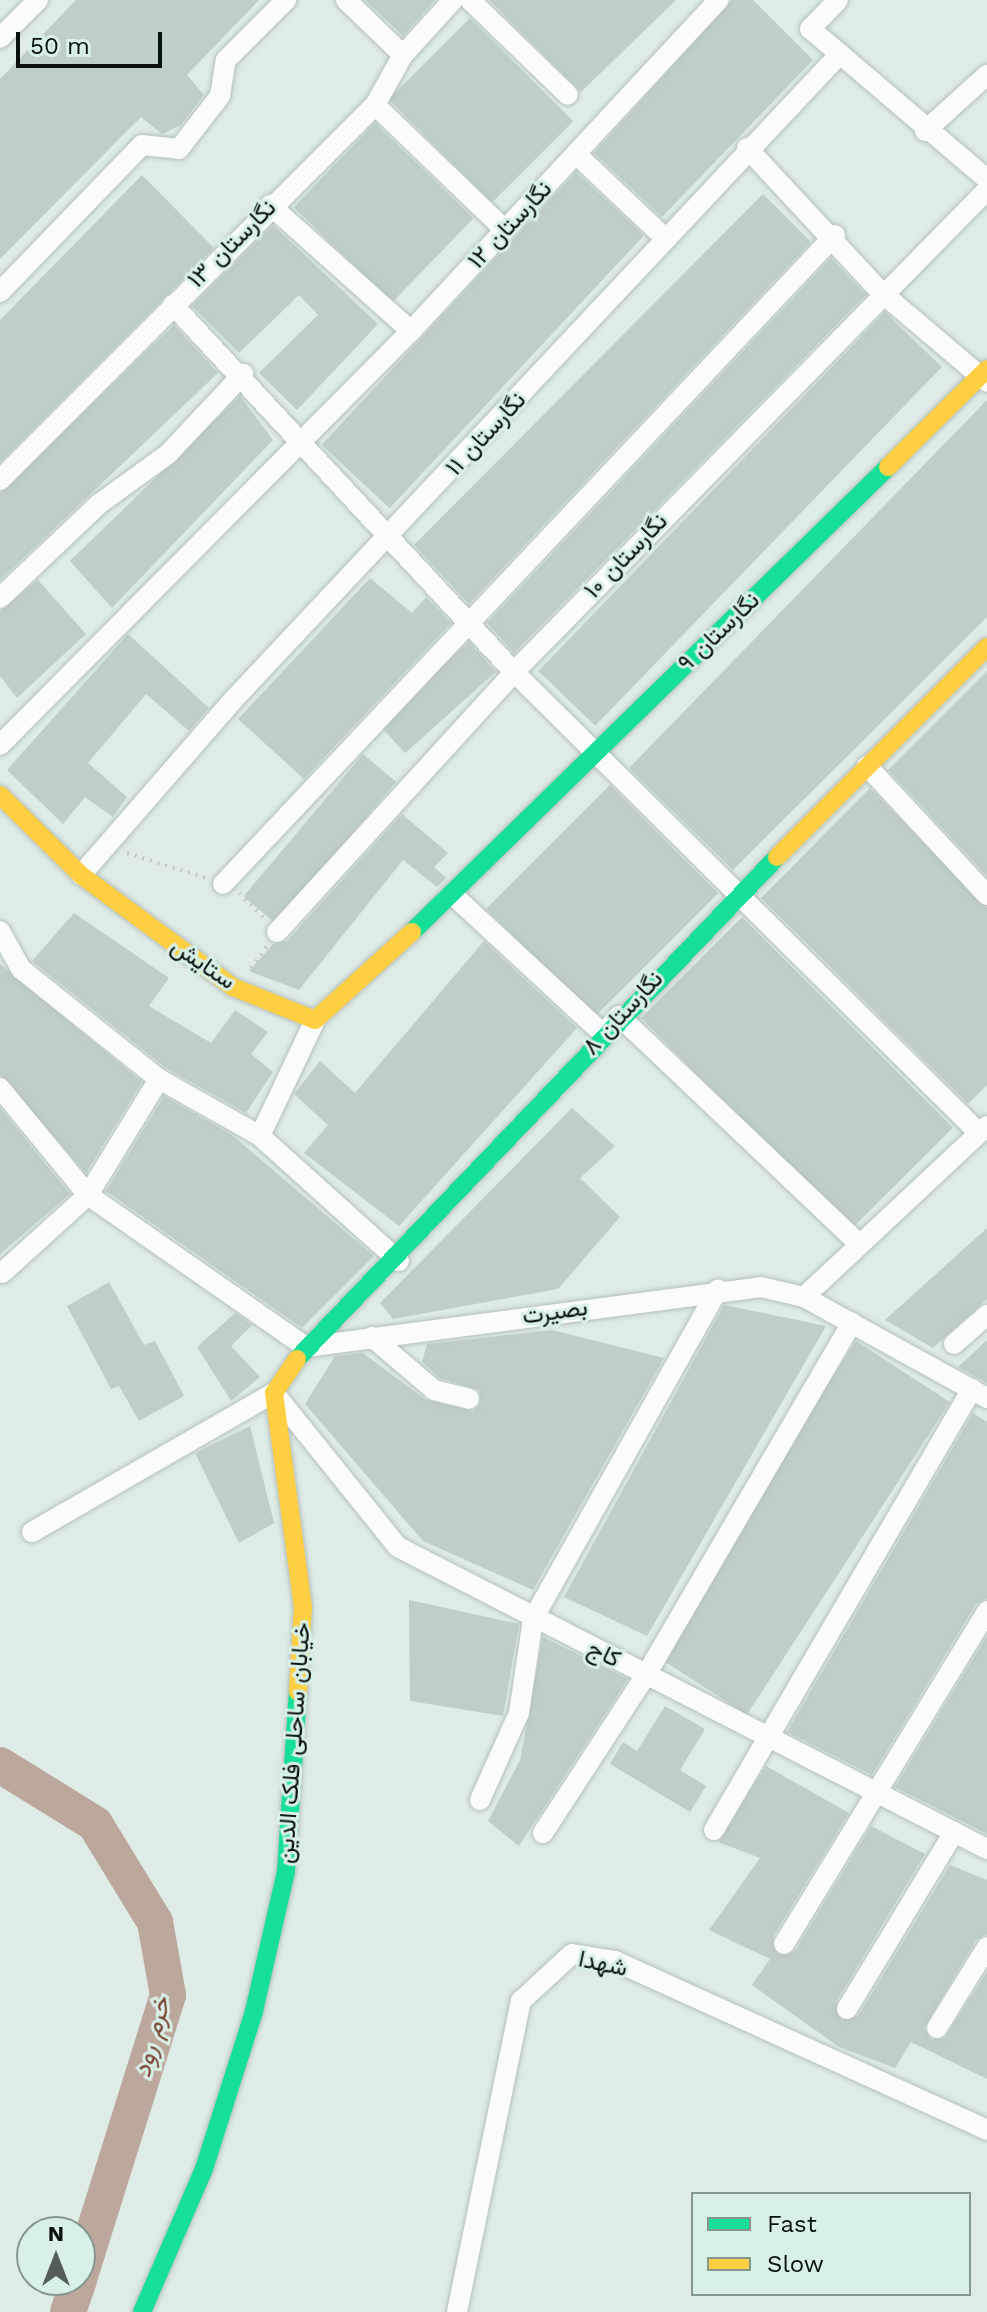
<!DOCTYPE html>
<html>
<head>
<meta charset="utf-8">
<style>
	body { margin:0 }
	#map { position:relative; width:987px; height:2312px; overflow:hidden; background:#deebe6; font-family:"Work Sans",Vazirmatn,sans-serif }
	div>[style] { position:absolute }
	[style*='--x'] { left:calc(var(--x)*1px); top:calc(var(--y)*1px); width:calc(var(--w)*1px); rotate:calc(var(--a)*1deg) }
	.river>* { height:36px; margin:-18px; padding:0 18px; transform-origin:18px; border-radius:18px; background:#bca79d }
	.building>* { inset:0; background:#c0cec9; transform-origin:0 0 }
	.path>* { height:4px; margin-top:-2px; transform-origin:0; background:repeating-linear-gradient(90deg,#c6c9c8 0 2px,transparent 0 8px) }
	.roads { filter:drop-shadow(0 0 2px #b5c0bc) drop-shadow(0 0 2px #b5c0bc) }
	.street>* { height:20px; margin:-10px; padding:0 10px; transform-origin:10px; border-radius:10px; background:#fafcfb }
	.fast>* { height:18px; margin:-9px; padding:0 9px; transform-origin:9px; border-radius:9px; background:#16e098 }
	.slow>* { height:18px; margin:-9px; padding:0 9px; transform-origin:9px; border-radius:9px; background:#ffcf43 }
	span { translate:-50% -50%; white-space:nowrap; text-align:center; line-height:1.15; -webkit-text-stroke:6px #d9f0e7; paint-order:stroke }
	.street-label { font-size:24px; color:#09110e }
	.water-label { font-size:26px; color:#784333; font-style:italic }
	.legend { position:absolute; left:691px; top:2192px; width:280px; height:104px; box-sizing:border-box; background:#d9f0e7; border:2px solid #869790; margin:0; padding:10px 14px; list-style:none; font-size:24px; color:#09110e }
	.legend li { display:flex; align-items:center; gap:16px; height:40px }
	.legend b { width:40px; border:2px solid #869790 }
	.north { position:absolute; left:16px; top:2216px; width:80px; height:80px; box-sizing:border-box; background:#d9f0e7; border:2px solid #869790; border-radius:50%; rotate:0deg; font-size:22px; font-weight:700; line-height:32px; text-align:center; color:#09110e }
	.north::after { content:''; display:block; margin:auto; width:28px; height:36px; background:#545d5a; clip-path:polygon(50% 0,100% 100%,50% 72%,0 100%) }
	.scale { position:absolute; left:16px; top:32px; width:146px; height:36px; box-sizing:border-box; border:4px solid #09110e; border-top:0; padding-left:10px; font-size:24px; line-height:28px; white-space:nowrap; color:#09110e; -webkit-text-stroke:6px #d9f0e7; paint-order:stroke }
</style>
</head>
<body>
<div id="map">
	<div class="river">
		<i style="--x:0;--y:1765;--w:112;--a:31.8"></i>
		<i style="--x:95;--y:1824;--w:115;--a:58.5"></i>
		<i style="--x:155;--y:1922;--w:74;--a:79.9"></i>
		<i style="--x:168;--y:1995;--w:294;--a:107.4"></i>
		<i style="--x:68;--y:2312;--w:34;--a:-71"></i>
	</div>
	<div class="building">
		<i style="clip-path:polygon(76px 0,259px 0,187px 75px,204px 95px,181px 125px,162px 134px,141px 117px,0 259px,0 79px)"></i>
		<i style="clip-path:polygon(365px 0,435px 0,403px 36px)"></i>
		<i style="clip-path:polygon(489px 0,676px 0,581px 92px)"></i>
		<i style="clip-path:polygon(732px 0,753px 0,813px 60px,662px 217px,594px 153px)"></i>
		<i style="left:470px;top:18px;width:146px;height:115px;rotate:45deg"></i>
		<i style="left:375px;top:123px;width:137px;height:117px;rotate:44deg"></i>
		<i style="left:576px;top:172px;width:93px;height:373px;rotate:43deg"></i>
		<i style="clip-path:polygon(142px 175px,214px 248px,0 462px,0 320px)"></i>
		<i style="clip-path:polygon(763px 194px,811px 242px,469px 604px,414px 545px)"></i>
		<i style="clip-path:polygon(273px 225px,378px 324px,297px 410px,259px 373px,318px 315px,299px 295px,239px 353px,192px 306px)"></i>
		<i style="clip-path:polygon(831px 258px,866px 295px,514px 653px,487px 623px)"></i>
		<i style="left:885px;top:312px;width:79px;height:499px;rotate:44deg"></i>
		<i style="clip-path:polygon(174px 325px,218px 373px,0 580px,0 493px)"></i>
		<i style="clip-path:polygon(240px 396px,273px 440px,112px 608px,70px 561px)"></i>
		<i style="clip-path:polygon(987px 400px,987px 617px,733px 870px,629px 768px)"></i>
		<i style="clip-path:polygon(370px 578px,412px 613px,426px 597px,451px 623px,304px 779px,238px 719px)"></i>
		<i style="clip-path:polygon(38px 580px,86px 634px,17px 698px,0 676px,0 611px)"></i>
		<i style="clip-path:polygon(128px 634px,209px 708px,189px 731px,146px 694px,88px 763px,127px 797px,113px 817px,85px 797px,63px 824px,7px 770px)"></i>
		<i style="left:469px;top:642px;width:40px;height:122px;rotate:48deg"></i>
		<i style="clip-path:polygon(987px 671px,987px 876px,888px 770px)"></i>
		<i style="left:363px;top:754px;width:43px;height:186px;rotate:40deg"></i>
		<i style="left:610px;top:785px;width:153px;height:175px;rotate:45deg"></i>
		<i style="clip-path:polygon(870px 788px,987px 908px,987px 1085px,968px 1104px,761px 898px)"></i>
		<i style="clip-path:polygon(402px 814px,448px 853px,434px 867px,446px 878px,437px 887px,403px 860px,299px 990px,249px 971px,273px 944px,287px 941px)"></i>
		<i style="clip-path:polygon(74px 913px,169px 978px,149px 1006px,211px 1043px,235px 1010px,268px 1032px,251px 1054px,273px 1072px,246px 1113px,166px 1068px,32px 961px)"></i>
		<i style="left:742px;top:917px;width:298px;height:143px;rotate:45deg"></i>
		<i style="clip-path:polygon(484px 941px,577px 1028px,399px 1226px,304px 1153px,328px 1125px,294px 1094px,320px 1061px,355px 1093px)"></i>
		<i style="clip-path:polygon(0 964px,142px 1082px,86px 1173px,0 1075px)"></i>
		<i style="clip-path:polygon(164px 1096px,232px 1135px,374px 1256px,302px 1328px,106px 1191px)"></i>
		<i style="clip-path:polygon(0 1108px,70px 1194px,0 1254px)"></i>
		<i style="clip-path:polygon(572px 1108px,615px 1146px,580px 1178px,620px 1217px,558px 1289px,393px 1319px,380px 1303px)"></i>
		<i style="clip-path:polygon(987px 1228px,987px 1299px,933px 1348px,885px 1320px)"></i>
		<i style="clip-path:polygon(109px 1282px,144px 1345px,155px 1341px,184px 1396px,139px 1421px,119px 1386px,111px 1389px,67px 1306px)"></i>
		<i style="clip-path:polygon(724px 1305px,826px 1326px,647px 1636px,564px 1597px)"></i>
		<i style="clip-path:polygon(235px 1313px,252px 1325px,231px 1346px,260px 1377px,231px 1401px,197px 1347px)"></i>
		<i style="clip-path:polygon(552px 1330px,664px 1358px,533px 1590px,423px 1541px,305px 1404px,335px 1356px,363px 1353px,426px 1400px,473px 1411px,481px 1403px,479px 1390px,440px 1378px,422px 1362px,427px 1344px)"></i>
		<i style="clip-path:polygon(987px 1340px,987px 1383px,958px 1367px)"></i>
		<i style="left:856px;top:1341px;width:112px;height:373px;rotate:33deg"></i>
		<i style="clip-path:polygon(973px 1413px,987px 1422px,987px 1598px,976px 1604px,872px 1775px,787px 1732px)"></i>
		<i style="clip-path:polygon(250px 1426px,274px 1523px,239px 1543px,195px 1453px)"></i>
		<i style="clip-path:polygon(409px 1600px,519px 1624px,503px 1716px,410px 1701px)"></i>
		<i style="clip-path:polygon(987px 1636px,987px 1834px,895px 1787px)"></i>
		<i style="clip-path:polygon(543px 1637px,628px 1679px,519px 1846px,488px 1821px,520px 1760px)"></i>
		<i style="clip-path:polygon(665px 1706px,705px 1729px,680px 1770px,706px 1786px,690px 1812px,610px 1764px,623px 1742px,637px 1751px)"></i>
		<i style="clip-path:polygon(766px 1766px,849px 1813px,773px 1937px,778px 1955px,795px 1951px,871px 1826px,925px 1854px,836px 2002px,841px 2020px,858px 2016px,950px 1865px,987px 1880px,987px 1934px,976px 1940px,924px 2028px,931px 2039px,944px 2039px,987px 1972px,987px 2079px,911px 2042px,895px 2068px,839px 2047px,752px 1985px,770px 1959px,709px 1930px,760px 1858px,718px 1842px)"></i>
	</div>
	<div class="path">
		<i style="--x:127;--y:853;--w:83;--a:17.6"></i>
		<i style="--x:239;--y:893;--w:35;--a:45"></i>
		<i style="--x:251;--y:968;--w:27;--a:-54"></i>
	</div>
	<div class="roads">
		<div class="street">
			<i style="--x:346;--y:0;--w:79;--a:44"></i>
			<i style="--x:470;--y:0;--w:136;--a:44.1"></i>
			<i style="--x:0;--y:38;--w:54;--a:-45"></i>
			<i style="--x:840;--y:54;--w:193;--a:40.4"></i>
			<i style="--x:375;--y:105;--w:180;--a:43.9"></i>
			<i style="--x:925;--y:131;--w:84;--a:-42.1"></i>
			<i style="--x:747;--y:148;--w:197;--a:47.1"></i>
			<i style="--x:881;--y:292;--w:139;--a:40.3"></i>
			<i style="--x:576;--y:154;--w:124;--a:43.4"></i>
			<i style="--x:270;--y:205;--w:189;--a:41.8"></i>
			<i style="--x:0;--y:292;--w:204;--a:-46"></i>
			<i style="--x:142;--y:145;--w:37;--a:6"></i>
			<i style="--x:179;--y:149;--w:67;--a:-52.3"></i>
			<i style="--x:220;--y:96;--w:36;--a:-81"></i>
			<i style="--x:226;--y:60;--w:85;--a:-45"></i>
			<i style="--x:173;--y:305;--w:501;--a:47.1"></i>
			<i style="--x:514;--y:672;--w:655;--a:44.75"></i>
			<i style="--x:0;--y:480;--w:530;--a:-45"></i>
			<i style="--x:375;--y:105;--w:57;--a:-60.8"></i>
			<i style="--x:403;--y:55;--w:74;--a:-47.7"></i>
			<i style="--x:0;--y:598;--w:137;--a:-43.5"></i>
			<i style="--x:99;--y:504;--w:85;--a:-35.9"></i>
			<i style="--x:168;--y:454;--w:110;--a:-46.8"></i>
			<i style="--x:0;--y:745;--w:583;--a:-45.21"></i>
			<i style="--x:411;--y:331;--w:452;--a:-47.1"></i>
			<i style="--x:867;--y:766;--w:176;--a:47.1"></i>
			<i style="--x:81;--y:875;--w:233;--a:-49"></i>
			<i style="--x:234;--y:699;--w:885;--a:-46.79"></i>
			<i style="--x:840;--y:54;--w:39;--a:-140"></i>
			<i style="--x:810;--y:29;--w:40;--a:-46"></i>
			<i style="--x:223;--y:884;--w:892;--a:-46.68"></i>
			<i style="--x:453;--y:895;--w:205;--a:42.8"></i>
			<i style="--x:603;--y:1034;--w:24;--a:-48"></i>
			<i style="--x:619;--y:1016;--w:332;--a:43.5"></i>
			<i style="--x:0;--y:931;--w:43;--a:61.1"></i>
			<i style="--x:21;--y:969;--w:176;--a:38.6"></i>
			<i style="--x:159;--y:1079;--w:116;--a:29.4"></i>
			<i style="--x:260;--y:1136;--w:187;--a:42"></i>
			<i style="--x:277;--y:932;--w:352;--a:-47.6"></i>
			<i style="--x:514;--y:672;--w:675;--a:-45.54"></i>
			<i style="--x:0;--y:1088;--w:139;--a:50.6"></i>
			<i style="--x:88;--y:1195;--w:266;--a:34.9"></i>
			<i style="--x:306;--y:1347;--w:459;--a:-7.5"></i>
			<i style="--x:761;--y:1287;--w:44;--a:13.1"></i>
			<i style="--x:804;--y:1297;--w:209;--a:28.9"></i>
			<i style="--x:260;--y:1136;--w:128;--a:-64.6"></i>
			<i style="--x:2;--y:1273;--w:116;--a:-42.2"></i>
			<i style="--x:88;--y:1195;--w:136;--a:-58.5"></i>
			<i style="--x:804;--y:1297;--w:250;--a:-43.1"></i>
			<i style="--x:372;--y:1337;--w:82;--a:40.5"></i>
			<i style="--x:434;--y:1390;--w:36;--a:14"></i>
			<i style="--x:954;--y:1344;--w:44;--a:-41.3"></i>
			<i style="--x:32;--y:1532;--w:279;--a:-29.9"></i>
			<i style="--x:274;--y:1393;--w:198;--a:51.2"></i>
			<i style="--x:398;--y:1547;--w:662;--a:27.15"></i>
			<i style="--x:480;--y:1800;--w:95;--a:-65.9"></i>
			<i style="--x:519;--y:1713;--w:95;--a:-81.5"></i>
			<i style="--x:533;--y:1619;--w:378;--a:-60.7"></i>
			<i style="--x:714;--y:1830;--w:511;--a:-59.67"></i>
			<i style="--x:543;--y:1833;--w:189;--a:-56.9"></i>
			<i style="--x:646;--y:1675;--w:408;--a:-59.7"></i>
			<i style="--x:784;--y:1944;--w:390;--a:-58.6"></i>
			<i style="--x:847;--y:2009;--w:207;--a:-58.8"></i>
			<i style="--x:937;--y:2028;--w:95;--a:-58.3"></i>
			<i style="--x:457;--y:2312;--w:318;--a:-78.4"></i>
			<i style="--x:521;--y:2001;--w:69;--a:-42.7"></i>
			<i style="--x:572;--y:1954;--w:44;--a:9.2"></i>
			<i style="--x:615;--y:1961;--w:409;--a:24.4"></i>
		</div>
		<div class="fast">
			<i style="--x:412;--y:932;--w:665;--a:-44.33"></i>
			<i style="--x:297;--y:1359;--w:695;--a:-46.28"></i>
			<i style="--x:142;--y:2312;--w:156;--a:-66.6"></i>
			<i style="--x:204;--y:2169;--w:166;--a:-72.4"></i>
			<i style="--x:254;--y:2011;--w:144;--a:-77.1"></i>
			<i style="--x:286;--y:1871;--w:179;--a:-86.2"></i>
		</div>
		<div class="slow">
			<i style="--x:888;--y:467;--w:139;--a:-44.7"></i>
			<i style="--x:0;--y:795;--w:114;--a:44.6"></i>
			<i style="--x:81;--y:875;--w:189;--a:36.4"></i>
			<i style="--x:233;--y:987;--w:88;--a:21.9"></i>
			<i style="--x:315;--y:1020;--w:131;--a:-42.2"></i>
			<i style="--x:777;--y:857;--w:297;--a:-45"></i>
			<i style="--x:297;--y:1359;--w:41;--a:124.1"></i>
			<i style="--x:274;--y:1393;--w:216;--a:82.3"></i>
			<i style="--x:303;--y:1607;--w:85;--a:93.4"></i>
		</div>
	</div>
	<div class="street-label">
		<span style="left:510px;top:225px;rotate:-47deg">نگارستان ۱۲</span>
		<span style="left:232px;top:244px;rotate:-45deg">نگارستان ۱۳</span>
		<span style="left:486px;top:434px;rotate:-47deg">نگارستان ۱۱</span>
		<span style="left:626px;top:556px;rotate:-46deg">نگارستان ۱۰</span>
		<span style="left:719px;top:632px;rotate:-44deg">نگارستان ۹</span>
		<span style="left:203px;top:964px;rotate:34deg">ستایش</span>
		<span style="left:623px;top:1013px;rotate:-47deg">نگارستان ۸</span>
		<span style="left:555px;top:1312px;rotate:-8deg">بصیرت</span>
		<span style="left:604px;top:1654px;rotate:26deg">کاج</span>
		<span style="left:294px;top:1743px;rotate:-86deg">خیابان ساحلی فلک الدین</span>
		<span style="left:603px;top:1964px;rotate:12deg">شهدا</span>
	</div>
	<div class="water-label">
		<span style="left:152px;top:2037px;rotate:-75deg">خرم رود</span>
	</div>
	<ul class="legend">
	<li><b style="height:10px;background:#16e098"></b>Fast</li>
	<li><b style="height:10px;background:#ffcf43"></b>Slow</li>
	</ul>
	<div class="north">N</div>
	<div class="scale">50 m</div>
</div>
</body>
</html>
